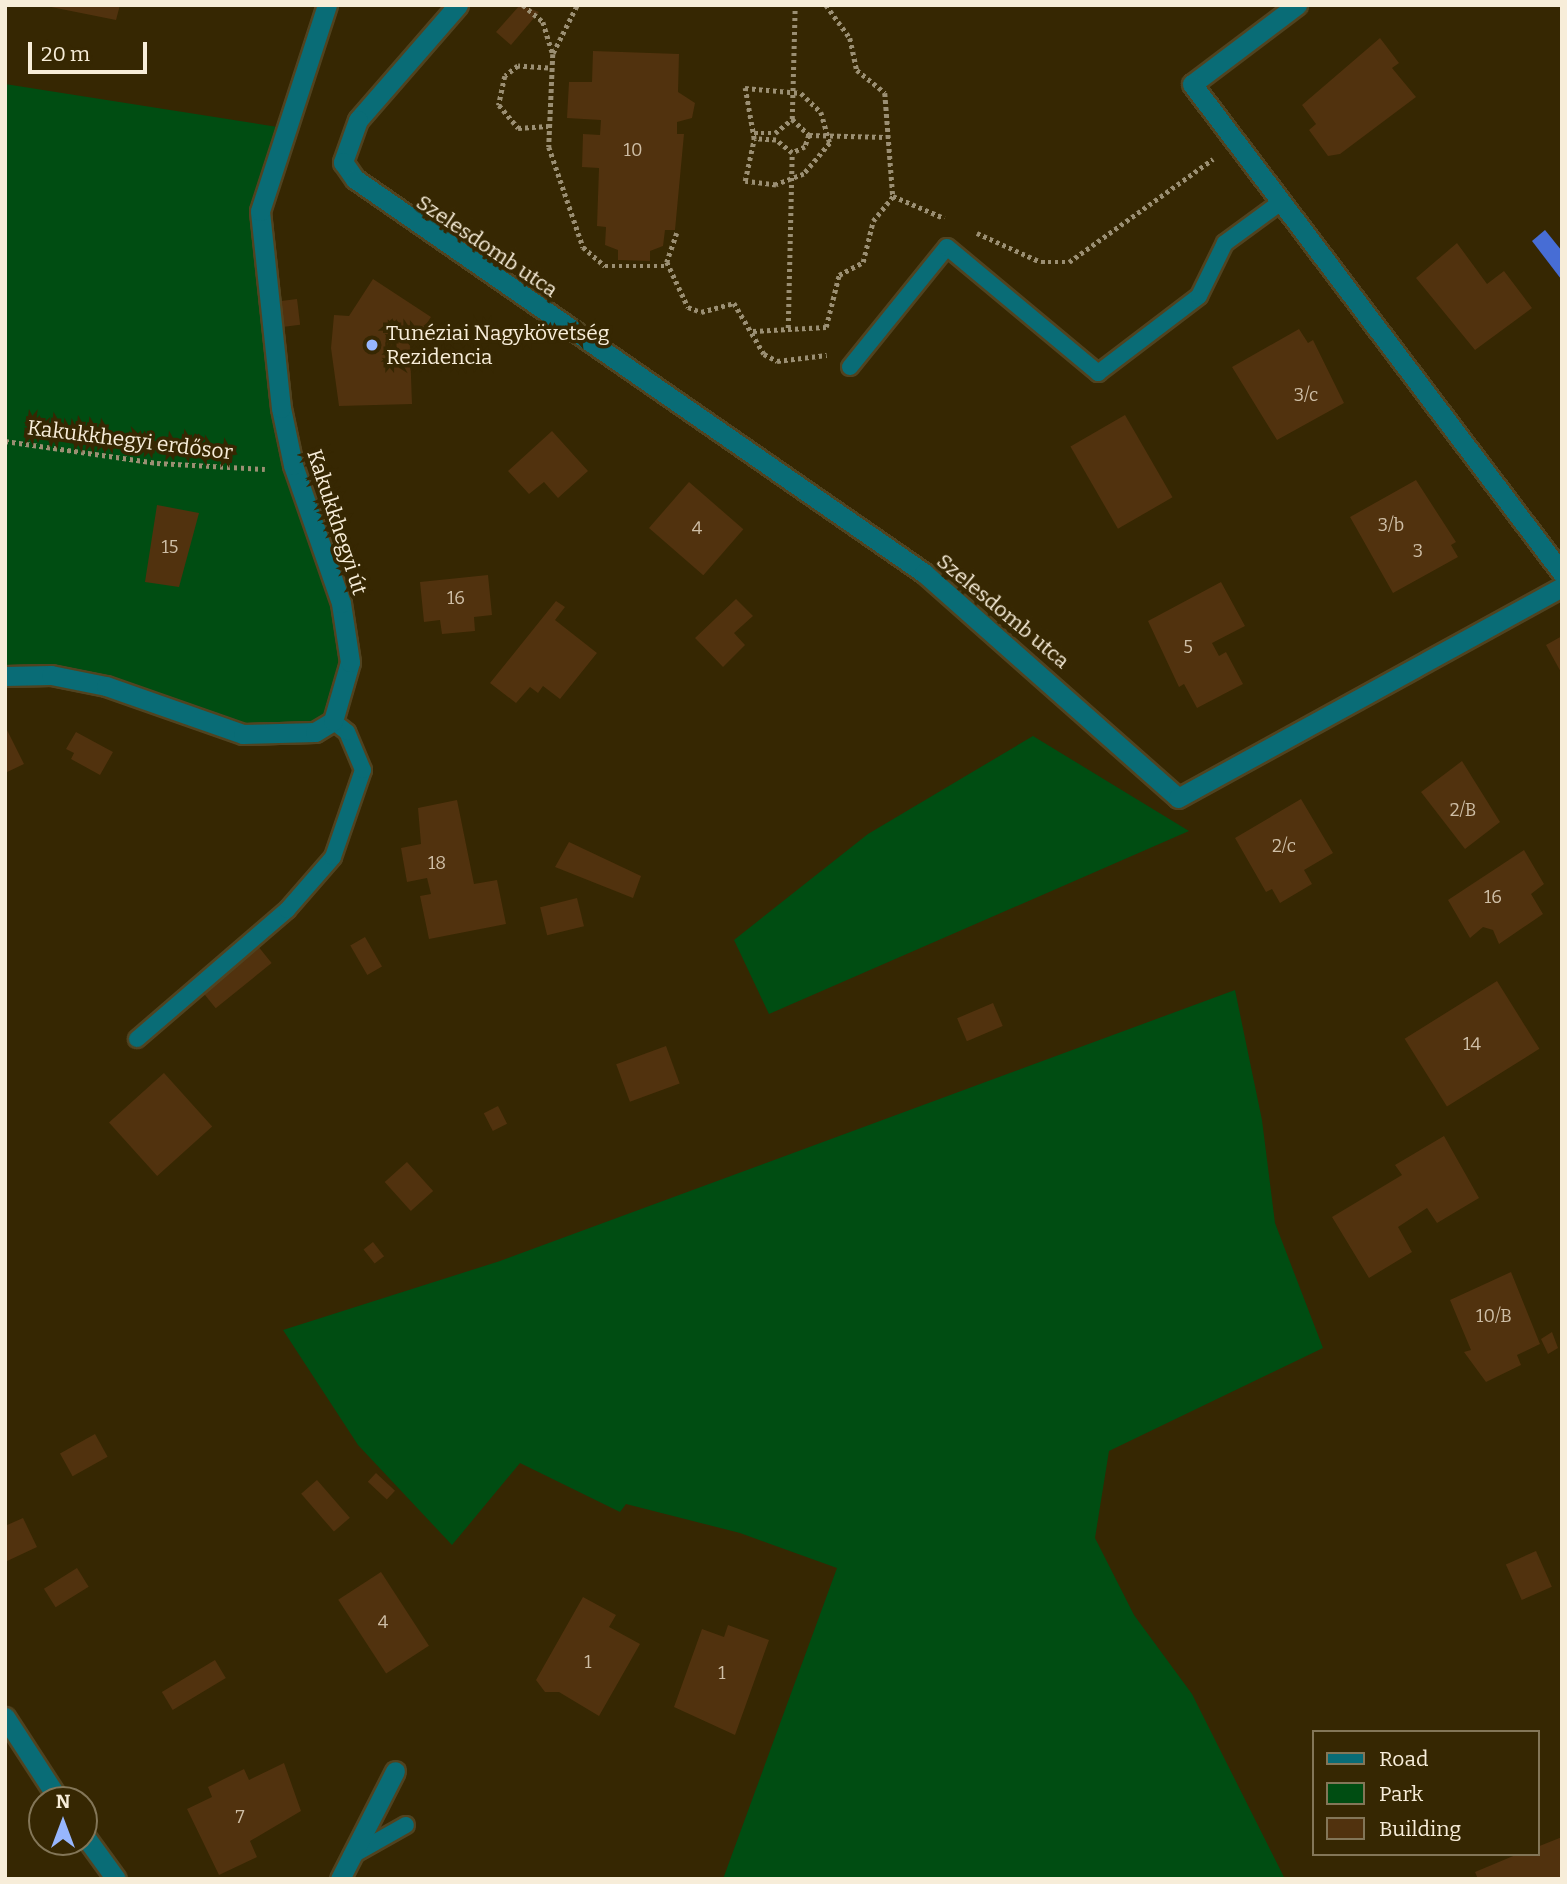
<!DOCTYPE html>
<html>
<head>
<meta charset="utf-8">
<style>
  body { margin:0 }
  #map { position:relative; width:1567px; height:1884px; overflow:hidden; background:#362702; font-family:Bitter,serif }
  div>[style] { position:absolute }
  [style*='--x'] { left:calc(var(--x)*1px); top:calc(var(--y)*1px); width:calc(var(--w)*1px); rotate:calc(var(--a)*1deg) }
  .green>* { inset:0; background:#004d12 }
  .water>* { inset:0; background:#476dd5 }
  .building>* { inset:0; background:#51320e; transform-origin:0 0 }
  .path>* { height:4.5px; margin-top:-2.25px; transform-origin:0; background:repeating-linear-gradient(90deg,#9b8f73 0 3.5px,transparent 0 7px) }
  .roads { filter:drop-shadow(2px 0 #514320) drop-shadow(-2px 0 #514320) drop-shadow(0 2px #514320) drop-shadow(0 -2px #514320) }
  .service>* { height:16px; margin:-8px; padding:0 8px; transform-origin:8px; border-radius:8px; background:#096c76 }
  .minor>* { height:19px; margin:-9.5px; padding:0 9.5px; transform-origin:9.5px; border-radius:9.5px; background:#096c76 }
  .dots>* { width:19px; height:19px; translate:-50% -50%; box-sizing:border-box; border:4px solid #362702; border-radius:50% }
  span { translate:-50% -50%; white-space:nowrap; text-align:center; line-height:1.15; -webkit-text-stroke:7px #362702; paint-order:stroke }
  .number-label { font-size:18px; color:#cebea6 }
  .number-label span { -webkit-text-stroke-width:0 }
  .street-label { font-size:21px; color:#f7edd9 }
  .poi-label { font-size:21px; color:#f7edd9 }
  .left { translate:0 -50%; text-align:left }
  .frame { position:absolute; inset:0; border:7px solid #f7edd9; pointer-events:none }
  .legend { position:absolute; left:1312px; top:1730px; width:228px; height:126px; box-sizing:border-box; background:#362702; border:2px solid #837658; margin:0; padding:9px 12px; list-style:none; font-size:21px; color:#f7edd9 }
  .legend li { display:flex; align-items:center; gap:14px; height:35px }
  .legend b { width:35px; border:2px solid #837658 }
  .north { position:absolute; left:28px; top:1786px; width:70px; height:70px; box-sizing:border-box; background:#362702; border:2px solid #837658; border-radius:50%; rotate:0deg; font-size:19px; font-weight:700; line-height:28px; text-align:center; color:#f7edd9 }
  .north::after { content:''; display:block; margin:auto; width:24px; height:32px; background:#97b6fd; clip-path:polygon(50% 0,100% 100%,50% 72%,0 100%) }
  .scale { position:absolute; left:28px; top:42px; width:119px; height:32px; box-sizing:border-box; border:4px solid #f7edd9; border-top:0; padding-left:9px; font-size:21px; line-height:24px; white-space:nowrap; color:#f7edd9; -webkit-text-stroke:5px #362702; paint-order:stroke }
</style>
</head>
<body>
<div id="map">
  <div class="green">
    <div style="clip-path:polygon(5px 84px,284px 128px,260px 211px,275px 364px,350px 662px,333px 721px,265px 736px,106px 686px,5px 676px)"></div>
    <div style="clip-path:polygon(1033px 736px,1189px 831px,769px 1014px,734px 940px,868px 834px)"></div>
    <div style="clip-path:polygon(1235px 990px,1262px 1120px,1275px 1223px,1323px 1348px,1109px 1451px,1095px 1538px,1134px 1615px,1192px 1694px,1285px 1879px,723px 1879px,837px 1568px,740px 1533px,626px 1504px,620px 1512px,520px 1463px,452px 1545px,358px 1445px,283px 1330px,500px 1261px)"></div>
  </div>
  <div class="water">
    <div style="clip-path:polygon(1545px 230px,1562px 251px,1561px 279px,1532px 241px)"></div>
  </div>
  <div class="building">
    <div style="clip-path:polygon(72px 5px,120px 5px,116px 20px,46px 6px)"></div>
    <div style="clip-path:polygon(520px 5px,539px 12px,511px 45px,496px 32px)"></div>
    <div style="clip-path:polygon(1380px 38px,1399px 63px,1392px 68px,1416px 97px,1340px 154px,1328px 156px,1309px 130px,1316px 124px,1302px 105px)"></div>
    <div style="clip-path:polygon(593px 51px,679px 54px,678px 92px,695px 103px,692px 118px,677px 122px,677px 134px,684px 134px,675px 230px,665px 230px,663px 246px,650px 251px,650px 261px,618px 260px,618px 250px,605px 245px,606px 227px,597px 226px,599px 168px,582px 167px,583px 134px,600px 135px,601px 120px,567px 118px,569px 82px,592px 82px)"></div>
    <div style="clip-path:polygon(1457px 243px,1487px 284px,1504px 271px,1532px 308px,1475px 350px,1416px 278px)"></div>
    <div style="clip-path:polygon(373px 279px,431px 317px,410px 349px,412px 404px,339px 406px,331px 348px,334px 315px,349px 316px)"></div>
    <div style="left:297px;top:299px;width:26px;height:18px;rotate:83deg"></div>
    <div style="clip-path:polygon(1299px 329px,1308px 343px,1313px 340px,1344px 403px,1277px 440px,1232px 367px)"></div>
    <div style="left:1125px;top:415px;width:95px;height:63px;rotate:60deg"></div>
    <div style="clip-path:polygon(552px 431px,588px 471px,558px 498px,544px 482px,529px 494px,508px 471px)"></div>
    <div style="clip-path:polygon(1416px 480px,1456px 542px,1451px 545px,1458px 557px,1393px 593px,1350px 517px)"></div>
    <div style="left:689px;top:482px;width:72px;height:61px;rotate:41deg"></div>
    <div style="clip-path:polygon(157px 505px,199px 513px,179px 587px,145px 582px)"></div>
    <div style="clip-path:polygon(488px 575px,492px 615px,474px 617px,475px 631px,442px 634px,440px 620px,424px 622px,420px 582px)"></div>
    <div style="clip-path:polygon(1221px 582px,1245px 626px,1212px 643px,1219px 656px,1226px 652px,1243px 684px,1197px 708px,1184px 684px,1179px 687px,1148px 621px)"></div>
    <div style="clip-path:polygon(736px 599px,753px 616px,734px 633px,745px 645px,723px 667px,695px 638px)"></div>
    <div style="clip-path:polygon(556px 601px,565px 607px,555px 620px,597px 653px,560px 699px,543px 686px,538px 693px,530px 687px,516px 703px,490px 683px)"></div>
    <div style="clip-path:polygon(1562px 636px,1562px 674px,1546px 645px)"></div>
    <div style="clip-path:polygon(5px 726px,24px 764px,5px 773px)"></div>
    <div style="clip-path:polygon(76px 732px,113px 752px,100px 775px,71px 759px,74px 753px,66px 749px)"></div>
    <div style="clip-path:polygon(1462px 761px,1500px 822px,1465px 849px,1421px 792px)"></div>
    <div style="clip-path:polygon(1301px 799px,1333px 853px,1304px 870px,1312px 884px,1280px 903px,1272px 889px,1266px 892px,1235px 838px)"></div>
    <div style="clip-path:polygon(457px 800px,474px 884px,497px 880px,506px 924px,429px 939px,420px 896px,431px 894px,427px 878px,407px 882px,401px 848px,421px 844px,418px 808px)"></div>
    <div style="clip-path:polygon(569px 842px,641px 876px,633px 898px,555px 867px)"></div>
    <div style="clip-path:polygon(1524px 850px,1544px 884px,1531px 894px,1543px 914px,1499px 944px,1493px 930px,1483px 927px,1470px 938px,1448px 900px)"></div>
    <div style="left:577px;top:898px;width:29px;height:38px;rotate:76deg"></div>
    <div style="left:249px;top:935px;width:36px;height:72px;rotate:51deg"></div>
    <div style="left:365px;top:937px;width:34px;height:17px;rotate:60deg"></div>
    <div style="left:1497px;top:981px;width:80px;height:109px;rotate:58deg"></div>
    <div style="left:993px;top:1003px;width:25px;height:39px;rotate:67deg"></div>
    <div style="left:666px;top:1046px;width:40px;height:53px;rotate:70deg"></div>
    <div style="left:164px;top:1073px;width:72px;height:74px;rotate:48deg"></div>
    <div style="left:498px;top:1106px;width:20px;height:16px;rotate:63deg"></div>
    <div style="clip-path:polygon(1444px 1136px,1479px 1198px,1437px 1223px,1427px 1208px,1398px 1227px,1412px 1252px,1369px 1278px,1332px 1217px,1402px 1175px,1395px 1165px)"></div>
    <div style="left:407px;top:1162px;width:39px;height:30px;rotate:48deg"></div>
    <div style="left:373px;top:1242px;width:18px;height:12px;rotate:52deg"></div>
    <div style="clip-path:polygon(1511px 1272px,1540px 1344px,1517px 1355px,1521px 1365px,1486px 1382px,1464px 1352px,1471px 1350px,1450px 1300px)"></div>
    <div style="clip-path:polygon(1552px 1332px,1558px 1348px,1548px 1354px,1541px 1339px)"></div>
    <div style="left:95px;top:1434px;width:26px;height:40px;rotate:61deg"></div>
    <div style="left:376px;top:1473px;width:26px;height:12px;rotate:43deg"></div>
    <div style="left:317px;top:1480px;width:50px;height:21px;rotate:49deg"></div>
    <div style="clip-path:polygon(23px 1518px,37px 1547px,5px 1562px,5px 1526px)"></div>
    <div style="left:1536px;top:1551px;width:39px;height:33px;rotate:66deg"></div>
    <div style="left:77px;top:1568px;width:22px;height:39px;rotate:58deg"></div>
    <div style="left:381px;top:1572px;width:88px;height:51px;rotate:57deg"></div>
    <div style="clip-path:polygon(583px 1597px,616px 1615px,609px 1627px,640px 1644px,599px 1716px,559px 1692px,545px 1692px,536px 1680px)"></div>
    <div style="clip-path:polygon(728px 1625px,769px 1640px,735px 1735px,674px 1707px,702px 1629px,724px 1637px)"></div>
    <div style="left:215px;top:1660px;width:21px;height:62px;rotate:59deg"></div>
    <div style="clip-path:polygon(284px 1763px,301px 1811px,250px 1841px,257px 1857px,219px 1875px,187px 1809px,212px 1797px,208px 1787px,244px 1769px,249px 1780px)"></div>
    <div style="clip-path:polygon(1562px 1837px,1562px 1879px,1478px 1879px,1475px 1872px,1518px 1854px,1537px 1854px,1537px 1847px)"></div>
  </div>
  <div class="path">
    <div style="--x:523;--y:5;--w:26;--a:40"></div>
    <div style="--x:543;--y:22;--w:34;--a:73"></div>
    <div style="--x:553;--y:54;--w:93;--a:92.5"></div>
    <div style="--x:549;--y:147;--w:106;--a:71.2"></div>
    <div style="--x:583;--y:247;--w:29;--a:41"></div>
    <div style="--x:605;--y:266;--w:63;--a:0"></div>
    <div style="--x:826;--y:5;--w:41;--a:54"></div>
    <div style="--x:850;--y:38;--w:33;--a:78"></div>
    <div style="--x:857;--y:70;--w:36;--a:39"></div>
    <div style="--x:885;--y:93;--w:103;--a:85.6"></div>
    <div style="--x:553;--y:53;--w:54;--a:-63.4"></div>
    <div style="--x:548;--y:68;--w:30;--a:-176"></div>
    <div style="--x:518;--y:66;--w:16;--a:142"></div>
    <div style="--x:505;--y:76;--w:30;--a:102"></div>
    <div style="--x:499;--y:105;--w:30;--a:50"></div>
    <div style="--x:518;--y:128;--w:30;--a:-4"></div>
    <div style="--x:745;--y:88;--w:56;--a:5.1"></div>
    <div style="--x:801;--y:93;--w:28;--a:44"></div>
    <div style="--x:821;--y:112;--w:32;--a:74"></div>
    <div style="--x:830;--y:143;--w:40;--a:130"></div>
    <div style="--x:804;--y:174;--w:30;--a:159"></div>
    <div style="--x:776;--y:185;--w:31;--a:-173"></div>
    <div style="--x:745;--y:181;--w:43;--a:-77.9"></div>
    <div style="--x:754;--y:139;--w:52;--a:-100"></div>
    <div style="--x:792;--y:119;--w:114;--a:-88.5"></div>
    <div style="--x:754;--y:133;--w:21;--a:0"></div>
    <div style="--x:775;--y:133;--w:22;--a:-39"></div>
    <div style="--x:792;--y:119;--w:23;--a:43"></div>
    <div style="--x:809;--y:135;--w:13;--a:108"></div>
    <div style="--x:805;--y:147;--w:14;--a:155"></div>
    <div style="--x:792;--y:153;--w:21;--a:-141"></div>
    <div style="--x:776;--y:140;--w:22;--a:-177"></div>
    <div style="--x:809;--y:135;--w:77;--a:1.5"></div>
    <div style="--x:677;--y:233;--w:31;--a:109"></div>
    <div style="--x:667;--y:262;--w:50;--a:65"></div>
    <div style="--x:688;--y:307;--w:14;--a:21"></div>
    <div style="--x:701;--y:312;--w:34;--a:-15"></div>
    <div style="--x:734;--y:303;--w:59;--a:59.5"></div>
    <div style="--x:764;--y:354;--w:15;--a:28"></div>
    <div style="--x:777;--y:361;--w:50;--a:-6.8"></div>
    <div style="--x:977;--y:233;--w:70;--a:24.4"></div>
    <div style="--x:1041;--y:262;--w:28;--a:0"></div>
    <div style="--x:1069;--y:262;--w:177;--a:-35.6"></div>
    <div style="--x:788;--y:328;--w:175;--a:-88.7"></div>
    <div style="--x:753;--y:331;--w:73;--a:-3.1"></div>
    <div style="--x:826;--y:327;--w:54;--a:-76"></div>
    <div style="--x:839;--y:275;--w:27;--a:-28"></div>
    <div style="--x:863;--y:262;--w:42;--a:-76.3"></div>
    <div style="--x:873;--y:221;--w:32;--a:-51"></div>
    <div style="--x:893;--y:196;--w:56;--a:23.3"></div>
    <div style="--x:5;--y:441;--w:154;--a:8.2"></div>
    <div style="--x:157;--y:463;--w:108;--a:3.2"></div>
  </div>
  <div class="roads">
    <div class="service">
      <div style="--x:850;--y:367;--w:154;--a:-51.1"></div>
      <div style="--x:947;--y:247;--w:197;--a:39.8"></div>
      <div style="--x:1098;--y:373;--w:127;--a:-37.3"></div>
      <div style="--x:1199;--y:296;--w:59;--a:-63.9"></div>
      <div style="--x:1225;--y:243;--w:69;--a:-36.2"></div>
      <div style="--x:137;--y:1039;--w:198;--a:-40.7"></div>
      <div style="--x:287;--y:910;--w:70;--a:-49"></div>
      <div style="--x:333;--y:857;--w:92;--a:-71"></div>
      <div style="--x:363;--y:770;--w:41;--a:-112.8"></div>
      <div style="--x:347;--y:732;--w:18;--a:-142"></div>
      <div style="--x:351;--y:1856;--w:63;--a:-29.4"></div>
    </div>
    <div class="minor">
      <div style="--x:458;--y:5;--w:152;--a:131"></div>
      <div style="--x:358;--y:120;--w:45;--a:109.7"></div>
      <div style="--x:343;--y:162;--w:21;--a:55"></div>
      <div style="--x:355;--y:179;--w:692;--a:34.7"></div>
      <div style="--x:924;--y:573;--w:339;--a:41.5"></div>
      <div style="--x:1178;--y:798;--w:438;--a:-28.8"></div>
      <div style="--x:1297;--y:5;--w:131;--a:143"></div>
      <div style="--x:1192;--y:84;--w:613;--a:52.89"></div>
      <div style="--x:5;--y:676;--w:46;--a:-1.2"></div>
      <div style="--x:51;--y:675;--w:56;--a:11.3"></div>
      <div style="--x:106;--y:686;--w:145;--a:19.3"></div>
      <div style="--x:243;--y:734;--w:72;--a:-1.6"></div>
      <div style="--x:315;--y:732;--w:21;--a:-31"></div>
      <div style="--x:333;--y:721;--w:61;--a:-73.9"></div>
      <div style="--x:350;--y:662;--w:60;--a:-98.7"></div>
      <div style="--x:341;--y:603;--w:146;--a:-109.2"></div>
      <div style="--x:293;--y:465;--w:58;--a:-101.9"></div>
      <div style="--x:281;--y:408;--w:198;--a:-96.1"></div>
      <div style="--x:260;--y:211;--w:217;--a:-72"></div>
      <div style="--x:5;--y:1717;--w:99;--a:57"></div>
      <div style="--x:84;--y:1835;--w:54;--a:54"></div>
      <div style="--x:340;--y:1879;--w:121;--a:-63"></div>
    </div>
  </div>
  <div class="dots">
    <div style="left:372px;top:345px;background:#97b6fd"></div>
  </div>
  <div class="number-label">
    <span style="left:633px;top:150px">10</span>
    <span style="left:1306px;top:395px">3/c</span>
    <span style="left:1391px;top:525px">3/b</span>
    <span style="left:697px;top:528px">4</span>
    <span style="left:170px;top:547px">15</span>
    <span style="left:1418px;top:551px">3</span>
    <span style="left:456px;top:598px">16</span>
    <span style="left:1188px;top:647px">5</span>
    <span style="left:1463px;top:810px">2/B</span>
    <span style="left:1284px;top:846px">2/c</span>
    <span style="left:437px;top:863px">18</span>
    <span style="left:1493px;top:897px">16</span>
    <span style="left:1472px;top:1044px">14</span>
    <span style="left:1494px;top:1316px">10/B</span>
    <span style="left:383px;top:1622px">4</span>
    <span style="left:588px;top:1662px">1</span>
    <span style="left:722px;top:1673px">1</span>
    <span style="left:240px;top:1817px">7</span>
  </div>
  <div class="street-label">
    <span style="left:487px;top:246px;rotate:34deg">Szelesdomb utca</span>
    <span style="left:130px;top:440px;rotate:7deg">Kakukkhegyi erdősor</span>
    <span style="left:337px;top:522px;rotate:72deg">Kakukkhegyi út</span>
    <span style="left:1003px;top:611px;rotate:40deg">Szelesdomb utca</span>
  </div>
  <div class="poi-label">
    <span class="left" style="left:386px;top:345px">Tunéziai Nagykövetség<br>Rezidencia</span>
  </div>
  <div class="frame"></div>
  <ul class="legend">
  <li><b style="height:9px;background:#096c76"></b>Road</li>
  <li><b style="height:19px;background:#004d12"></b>Park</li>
  <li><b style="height:19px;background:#51320e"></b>Building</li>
  </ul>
  <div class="north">N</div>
  <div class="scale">20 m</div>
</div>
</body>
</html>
